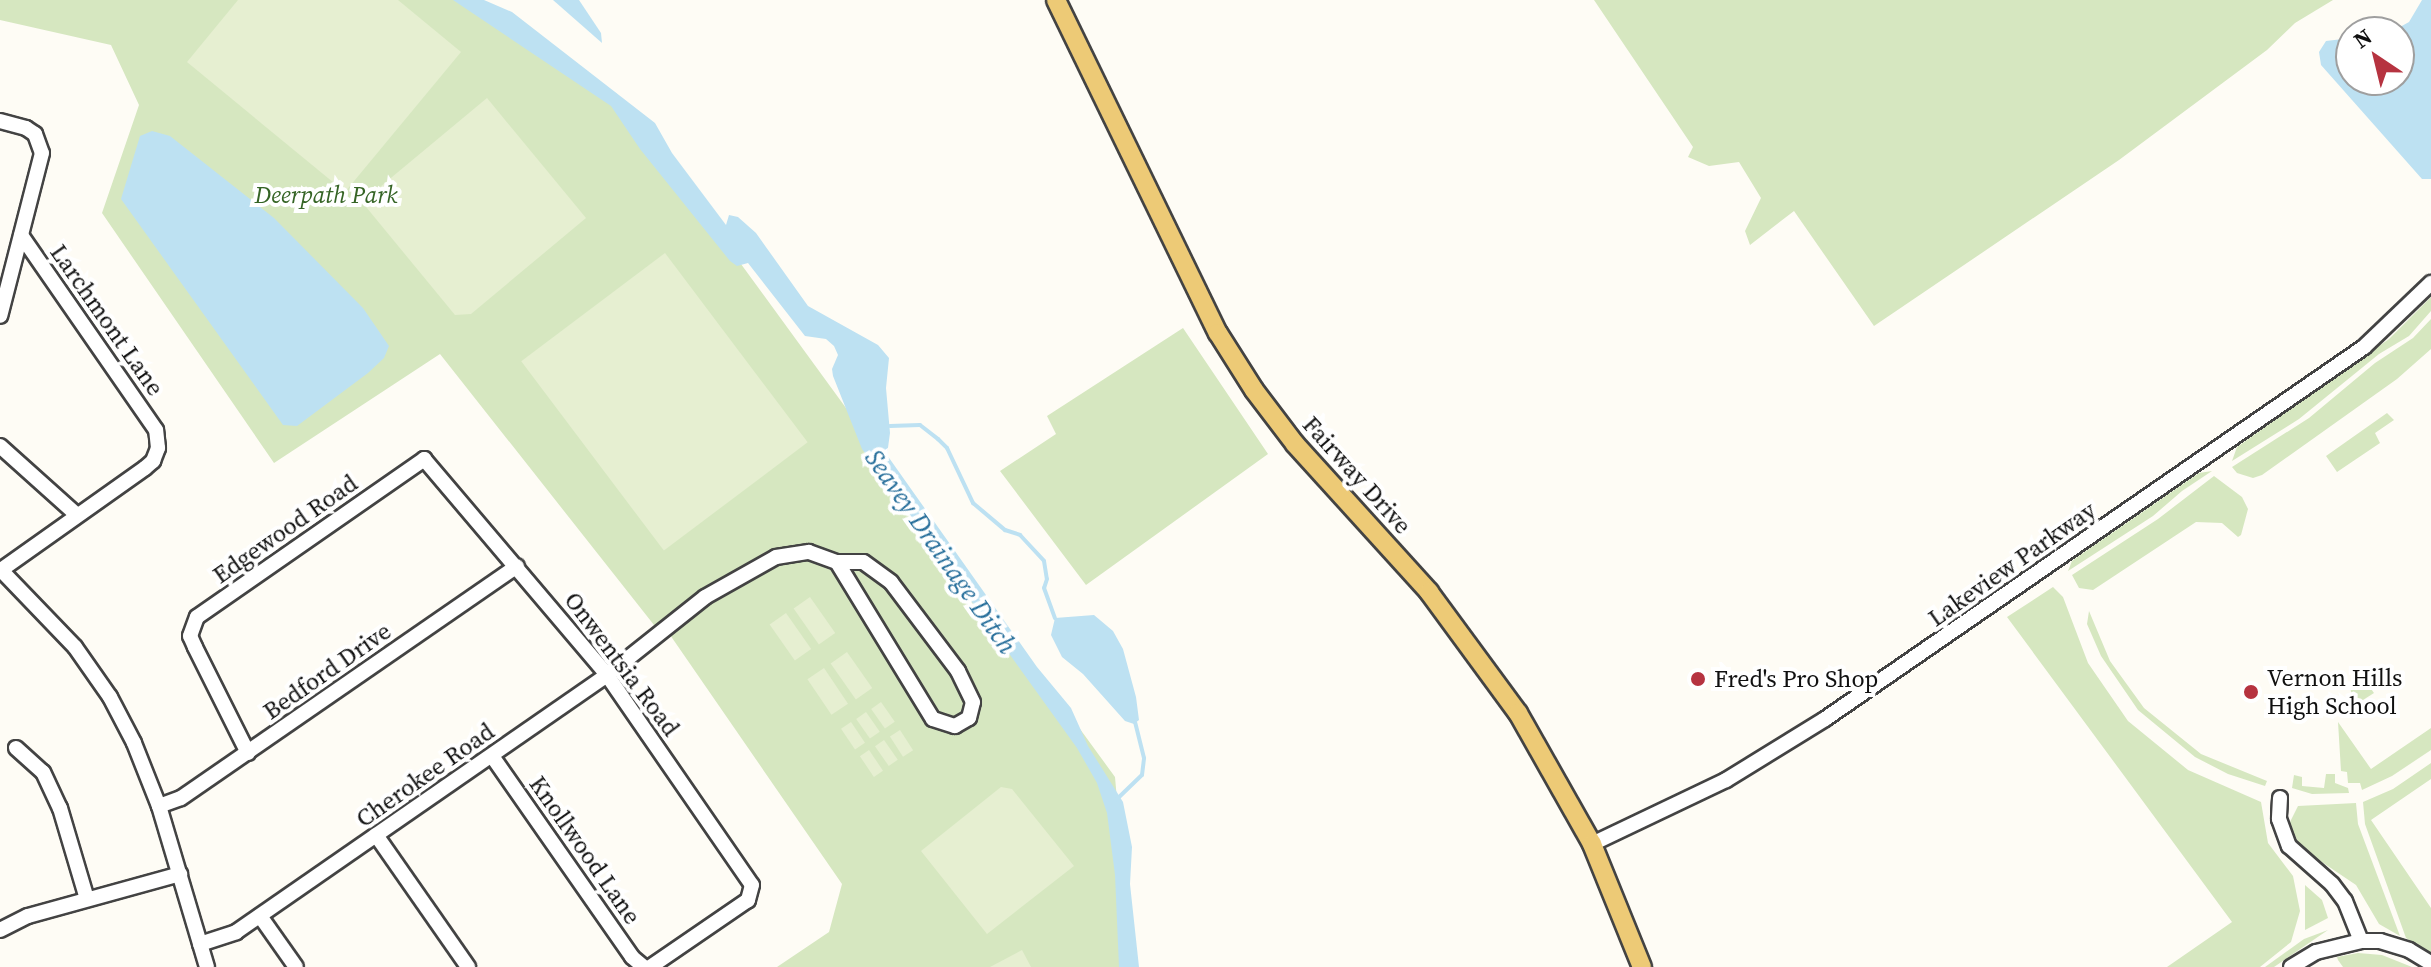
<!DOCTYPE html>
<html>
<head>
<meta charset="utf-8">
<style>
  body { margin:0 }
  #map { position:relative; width:2431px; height:967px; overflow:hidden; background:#fefcf5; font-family:"Source Serif 4",serif }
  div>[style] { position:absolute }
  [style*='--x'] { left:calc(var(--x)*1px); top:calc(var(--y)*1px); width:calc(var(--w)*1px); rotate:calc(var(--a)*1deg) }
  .green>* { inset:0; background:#d6e7c0 }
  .pitch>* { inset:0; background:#e6efd1; transform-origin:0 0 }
  .water>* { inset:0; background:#bde1f2 }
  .stream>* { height:4px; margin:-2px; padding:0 2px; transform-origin:2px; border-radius:2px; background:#bde1f2 }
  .roads { filter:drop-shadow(2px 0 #434343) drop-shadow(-2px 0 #434343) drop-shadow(0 2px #434343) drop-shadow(0 -2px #434343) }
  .minor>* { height:14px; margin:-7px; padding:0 7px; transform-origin:7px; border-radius:7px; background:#fff }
  .major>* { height:18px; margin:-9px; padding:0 9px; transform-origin:9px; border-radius:9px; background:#edca76 }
  .dots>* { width:22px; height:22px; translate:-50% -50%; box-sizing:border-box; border:4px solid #fff; border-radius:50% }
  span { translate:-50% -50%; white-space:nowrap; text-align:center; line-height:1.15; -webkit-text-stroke:8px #fff; paint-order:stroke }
  .park-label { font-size:24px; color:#356425; font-style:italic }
  .street-label { font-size:24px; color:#101010 }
  .poi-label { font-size:24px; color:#101010 }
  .left { translate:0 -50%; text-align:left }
  .water-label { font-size:26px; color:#236c99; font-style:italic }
  .north { position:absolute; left:2335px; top:16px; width:80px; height:80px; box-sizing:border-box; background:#fff; border:2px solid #9f9f9f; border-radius:50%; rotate:325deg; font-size:22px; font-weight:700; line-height:32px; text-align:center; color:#101010 }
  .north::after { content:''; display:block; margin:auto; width:28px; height:36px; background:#b63340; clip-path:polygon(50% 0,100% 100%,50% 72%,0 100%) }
</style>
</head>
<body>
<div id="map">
  <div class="green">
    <div style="clip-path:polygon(0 0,477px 0,617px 94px,1115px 777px,1132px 967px,777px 967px,829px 932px,842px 884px,668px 632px,654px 625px,440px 354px,274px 463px,102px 213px,139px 105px,111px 45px,0 20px)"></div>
    <div style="clip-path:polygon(1594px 0,2333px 0,2295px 23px,2267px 50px,2119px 160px,1874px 326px,1794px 211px,1750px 245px,1745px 231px,1761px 198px,1739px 162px,1709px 166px,1688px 157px,1693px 147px)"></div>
    <div style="clip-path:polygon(2431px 297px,2431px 311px,2409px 336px,2379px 354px,2299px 419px,2232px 461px,2237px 447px,2389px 339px)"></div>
    <div style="clip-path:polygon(2431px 319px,2431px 349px,2397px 379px,2262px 475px,2253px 478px,2237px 473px,2232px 467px,2309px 418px,2375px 363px,2413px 338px)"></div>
    <div style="clip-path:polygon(1183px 328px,1268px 454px,1086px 585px,1000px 471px,1056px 434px,1047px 416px)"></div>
    <div style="clip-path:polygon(2387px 413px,2394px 420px,2375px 433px,2380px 443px,2337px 472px,2326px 456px)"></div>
    <div style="clip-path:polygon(2212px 471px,2182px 491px,2153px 516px,2068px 571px,2072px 561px,2083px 553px,2199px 473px)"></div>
    <div style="clip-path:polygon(2214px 476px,2242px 497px,2248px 509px,2241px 535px,2238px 537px,2222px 523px,2196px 522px,2093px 590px,2079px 588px,2072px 575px,2158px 519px)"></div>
    <div style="clip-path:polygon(2053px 587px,2063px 597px,2088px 663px,2128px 721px,2188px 770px,2261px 802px,2268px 843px,2293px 876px,2300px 911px,2291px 942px,2260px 967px,2167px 967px,2232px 922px,2007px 617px)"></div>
    <div style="clip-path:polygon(2089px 611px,2110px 661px,2144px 708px,2201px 754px,2267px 781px,2265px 786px,2228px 774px,2195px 757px,2138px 710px,2101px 656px,2087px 624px)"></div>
    <div style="clip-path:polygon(2366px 682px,2374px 693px,2363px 700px,2352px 700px,2350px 684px)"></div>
    <div style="clip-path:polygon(2338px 722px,2371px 769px,2431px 728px,2431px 750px,2392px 776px,2362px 790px,2360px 783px,2348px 783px,2347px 772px,2341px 771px)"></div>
    <div style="clip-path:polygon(2431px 763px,2431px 779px,2371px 820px,2431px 908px,2431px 953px,2406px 938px,2365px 824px,2363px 802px,2393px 789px)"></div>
    <div style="clip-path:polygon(2326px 774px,2335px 774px,2335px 783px,2348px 788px,2349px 793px,2312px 794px,2292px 788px,2294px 775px,2302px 777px,2302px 786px,2324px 788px)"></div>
    <div style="clip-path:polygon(2356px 803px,2358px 824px,2400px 936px,2379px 924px,2356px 885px,2301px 848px,2289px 824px,2298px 806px)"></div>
    <div style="clip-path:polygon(2305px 885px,2322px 900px,2328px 918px,2305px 930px)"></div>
    <div style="clip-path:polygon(2328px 930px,2274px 967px,2265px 967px,2304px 939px)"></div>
    <div style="clip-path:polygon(2358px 953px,2382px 955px,2412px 967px,2343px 967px,2338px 960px,2337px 957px)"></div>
  </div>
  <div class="pitch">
    <div style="clip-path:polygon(238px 0,398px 0,461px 52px,345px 192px,187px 62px)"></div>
    <div style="clip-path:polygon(487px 98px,586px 218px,471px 314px,455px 315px,362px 202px)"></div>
    <div style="left:665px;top:253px;width:237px;height:180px;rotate:53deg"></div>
    <div style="left:810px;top:597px;width:44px;height:20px;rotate:55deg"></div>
    <div style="left:786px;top:613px;width:44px;height:20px;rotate:55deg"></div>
    <div style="left:847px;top:652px;width:44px;height:20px;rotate:55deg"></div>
    <div style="left:824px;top:668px;width:43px;height:20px;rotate:56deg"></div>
    <div style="left:881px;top:702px;width:24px;height:12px;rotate:55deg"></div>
    <div style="left:866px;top:712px;width:24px;height:12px;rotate:55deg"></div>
    <div style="left:851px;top:722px;width:25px;height:12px;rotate:56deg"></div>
    <div style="left:900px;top:730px;width:24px;height:12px;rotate:57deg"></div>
    <div style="left:884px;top:740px;width:24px;height:11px;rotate:55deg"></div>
    <div style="left:869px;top:750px;width:25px;height:11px;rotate:56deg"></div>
    <div style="clip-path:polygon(1001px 787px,1012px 789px,1074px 866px,987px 934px,921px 851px)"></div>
    <div style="clip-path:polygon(1022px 950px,1031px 967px,990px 967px)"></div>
  </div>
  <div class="water">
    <div style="clip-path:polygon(453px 0,484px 0,512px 12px,655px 123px,672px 153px,726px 225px,729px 215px,738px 217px,756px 233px,808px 306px,878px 345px,889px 358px,886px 388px,890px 433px,887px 455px,1037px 667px,1071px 708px,1088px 746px,1123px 802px,1132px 847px,1130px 884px,1139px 967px,1119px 967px,1115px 875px,1107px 813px,1097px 783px,1077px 748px,862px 449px,833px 376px,832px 369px,838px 355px,834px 346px,826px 339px,805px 336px,748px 263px,737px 266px,730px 261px,640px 149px,611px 106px)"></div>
    <div style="clip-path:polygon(553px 0,579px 0,601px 33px,602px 43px)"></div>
    <div style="clip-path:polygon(2422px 0,2431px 0,2431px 179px,2422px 179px,2321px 65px,2319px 52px,2326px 41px,2351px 38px,2351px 80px,2399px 80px,2399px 32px,2391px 32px,2409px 22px)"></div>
    <div style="clip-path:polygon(152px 131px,170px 136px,274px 218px,363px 308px,389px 346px,384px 358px,368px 373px,297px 426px,283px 425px,121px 199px,140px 136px)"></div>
    <div style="clip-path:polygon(1094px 615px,1113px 631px,1123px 649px,1136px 697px,1139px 720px,1134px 724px,1125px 721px,1083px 674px,1062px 657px,1051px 635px,1055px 618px)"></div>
  </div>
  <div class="stream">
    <div style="--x:890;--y:426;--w:30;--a:-2"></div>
    <div style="--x:920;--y:425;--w:23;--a:38"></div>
    <div style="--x:938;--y:439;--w:13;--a:45"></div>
    <div style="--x:947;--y:448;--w:61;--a:64.7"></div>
    <div style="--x:973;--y:503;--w:42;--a:40.2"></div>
    <div style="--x:1005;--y:530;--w:16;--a:18"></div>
    <div style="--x:1020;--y:535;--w:35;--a:47"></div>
    <div style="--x:1044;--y:561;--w:18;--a:81"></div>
    <div style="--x:1047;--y:579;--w:9;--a:108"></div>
    <div style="--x:1044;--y:588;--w:32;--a:70"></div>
    <div style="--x:1116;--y:800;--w:36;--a:-44"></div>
    <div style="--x:1142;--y:775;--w:17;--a:-83"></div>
    <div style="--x:1144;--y:758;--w:36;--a:-104"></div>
  </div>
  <div class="roads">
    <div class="minor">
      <div style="--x:0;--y:121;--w:27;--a:15"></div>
      <div style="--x:26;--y:128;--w:11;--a:34"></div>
      <div style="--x:35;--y:134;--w:20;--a:70"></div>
      <div style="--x:42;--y:153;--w:168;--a:104.4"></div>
      <div style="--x:0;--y:446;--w:103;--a:41.9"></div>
      <div style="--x:0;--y:569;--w:108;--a:46.1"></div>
      <div style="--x:75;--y:647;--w:61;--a:55"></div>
      <div style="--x:110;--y:697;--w:52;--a:62.4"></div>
      <div style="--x:134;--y:743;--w:68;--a:68.4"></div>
      <div style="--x:159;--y:806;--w:168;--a:73.4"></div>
      <div style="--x:1;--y:570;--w:176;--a:-35.3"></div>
      <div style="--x:145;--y:468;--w:11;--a:-41"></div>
      <div style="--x:153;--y:461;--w:14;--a:-69"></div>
      <div style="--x:158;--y:448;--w:18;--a:-96"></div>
      <div style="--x:156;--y:430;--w:237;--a:-124.7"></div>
      <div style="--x:16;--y:748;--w:36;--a:42"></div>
      <div style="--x:43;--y:772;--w:40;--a:65"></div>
      <div style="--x:60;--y:808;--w:95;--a:73.5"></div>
      <div style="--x:248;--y:753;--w:119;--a:-116.6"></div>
      <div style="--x:195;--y:647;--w:12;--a:-114"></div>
      <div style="--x:190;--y:636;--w:20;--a:-70"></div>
      <div style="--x:197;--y:617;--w:277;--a:-34.8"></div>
      <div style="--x:424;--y:459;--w:283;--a:49.7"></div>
      <div style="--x:607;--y:675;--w:255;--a:55.4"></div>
      <div style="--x:752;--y:885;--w:16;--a:105"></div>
      <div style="--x:748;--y:900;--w:119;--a:145.6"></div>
      <div style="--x:492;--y:756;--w:245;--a:55.1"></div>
      <div style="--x:632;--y:957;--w:16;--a:40"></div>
      <div style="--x:2280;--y:798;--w:21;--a:93"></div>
      <div style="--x:2279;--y:819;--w:29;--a:70"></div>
      <div style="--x:2289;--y:846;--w:57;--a:41.5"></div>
      <div style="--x:2332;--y:884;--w:21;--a:53"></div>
      <div style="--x:2345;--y:901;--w:43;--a:68.2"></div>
      <div style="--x:159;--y:806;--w:23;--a:-20"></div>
      <div style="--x:181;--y:798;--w:408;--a:-34.6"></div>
      <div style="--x:376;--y:835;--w:161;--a:55.1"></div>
      <div style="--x:1592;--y:844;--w:148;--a:-25.5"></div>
      <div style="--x:1726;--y:780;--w:116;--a:-31.6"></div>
      <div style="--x:1825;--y:719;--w:655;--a:-34.61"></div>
      <div style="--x:2364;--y:347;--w:93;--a:-43.7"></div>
      <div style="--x:260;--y:916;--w:62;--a:54.8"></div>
      <div style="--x:0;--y:930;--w:31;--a:-27"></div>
      <div style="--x:28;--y:916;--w:158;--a:-15.4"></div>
      <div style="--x:200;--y:944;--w:38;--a:-18"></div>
      <div style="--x:236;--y:932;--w:451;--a:-34.7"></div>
      <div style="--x:607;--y:675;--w:125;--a:-38.5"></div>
      <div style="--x:705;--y:597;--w:81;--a:-29.4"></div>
      <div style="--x:776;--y:557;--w:33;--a:-9"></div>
      <div style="--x:809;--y:552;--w:30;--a:20"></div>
      <div style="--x:837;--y:562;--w:184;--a:58.6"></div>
      <div style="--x:933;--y:719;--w:23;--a:18"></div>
      <div style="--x:955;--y:726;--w:16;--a:-30"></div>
      <div style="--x:969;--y:718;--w:16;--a:-76"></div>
      <div style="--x:973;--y:702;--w:34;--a:-116"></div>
      <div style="--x:958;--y:671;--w:111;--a:-127"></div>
      <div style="--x:891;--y:582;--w:34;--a:-144"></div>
      <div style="--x:863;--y:562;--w:26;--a:180"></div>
      <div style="--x:2291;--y:967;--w:29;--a:-31"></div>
      <div style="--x:2316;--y:952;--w:46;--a:-13.7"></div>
      <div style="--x:2361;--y:941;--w:19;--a:0"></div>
      <div style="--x:2380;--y:941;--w:30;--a:17"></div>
      <div style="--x:2409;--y:950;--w:26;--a:31"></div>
    </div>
    <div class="major">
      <div style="--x:1056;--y:0;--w:370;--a:64.1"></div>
      <div style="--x:1218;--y:333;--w:67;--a:57.7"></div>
      <div style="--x:1254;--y:390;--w:68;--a:52.8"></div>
      <div style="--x:1295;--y:444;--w:200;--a:47.8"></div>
      <div style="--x:1429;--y:592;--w:150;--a:53.7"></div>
      <div style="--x:1518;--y:713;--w:150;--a:60.5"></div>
      <div style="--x:1592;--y:844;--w:133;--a:67.9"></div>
    </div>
  </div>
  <div class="dots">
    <div style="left:1698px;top:679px;background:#b63340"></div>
    <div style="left:2251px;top:692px;background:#b63340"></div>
  </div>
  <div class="park-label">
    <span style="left:326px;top:195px">Deerpath Park</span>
  </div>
  <div class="street-label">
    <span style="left:107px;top:320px;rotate:55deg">Larchmont Lane</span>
    <span style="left:1357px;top:475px;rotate:48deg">Fairway Drive</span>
    <span style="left:285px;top:529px;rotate:-35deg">Edgewood Road</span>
    <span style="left:2012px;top:564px;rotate:-35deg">Lakeview Parkway</span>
    <span style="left:622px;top:664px;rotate:53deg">Onwentsia Road</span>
    <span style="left:327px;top:671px;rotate:-35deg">Bedford Drive</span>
    <span style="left:425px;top:775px;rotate:-35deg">Cherokee Road</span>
    <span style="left:585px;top:850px;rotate:55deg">Knollwood Lane</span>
  </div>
  <div class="poi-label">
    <span class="left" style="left:2267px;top:692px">Vernon Hills<br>High School</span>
    <span class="left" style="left:1714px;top:679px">Fred's Pro Shop</span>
  </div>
  <div class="water-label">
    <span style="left:940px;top:552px;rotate:55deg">Seavey Drainage Ditch</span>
  </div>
  <div class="north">N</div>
</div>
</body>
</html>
